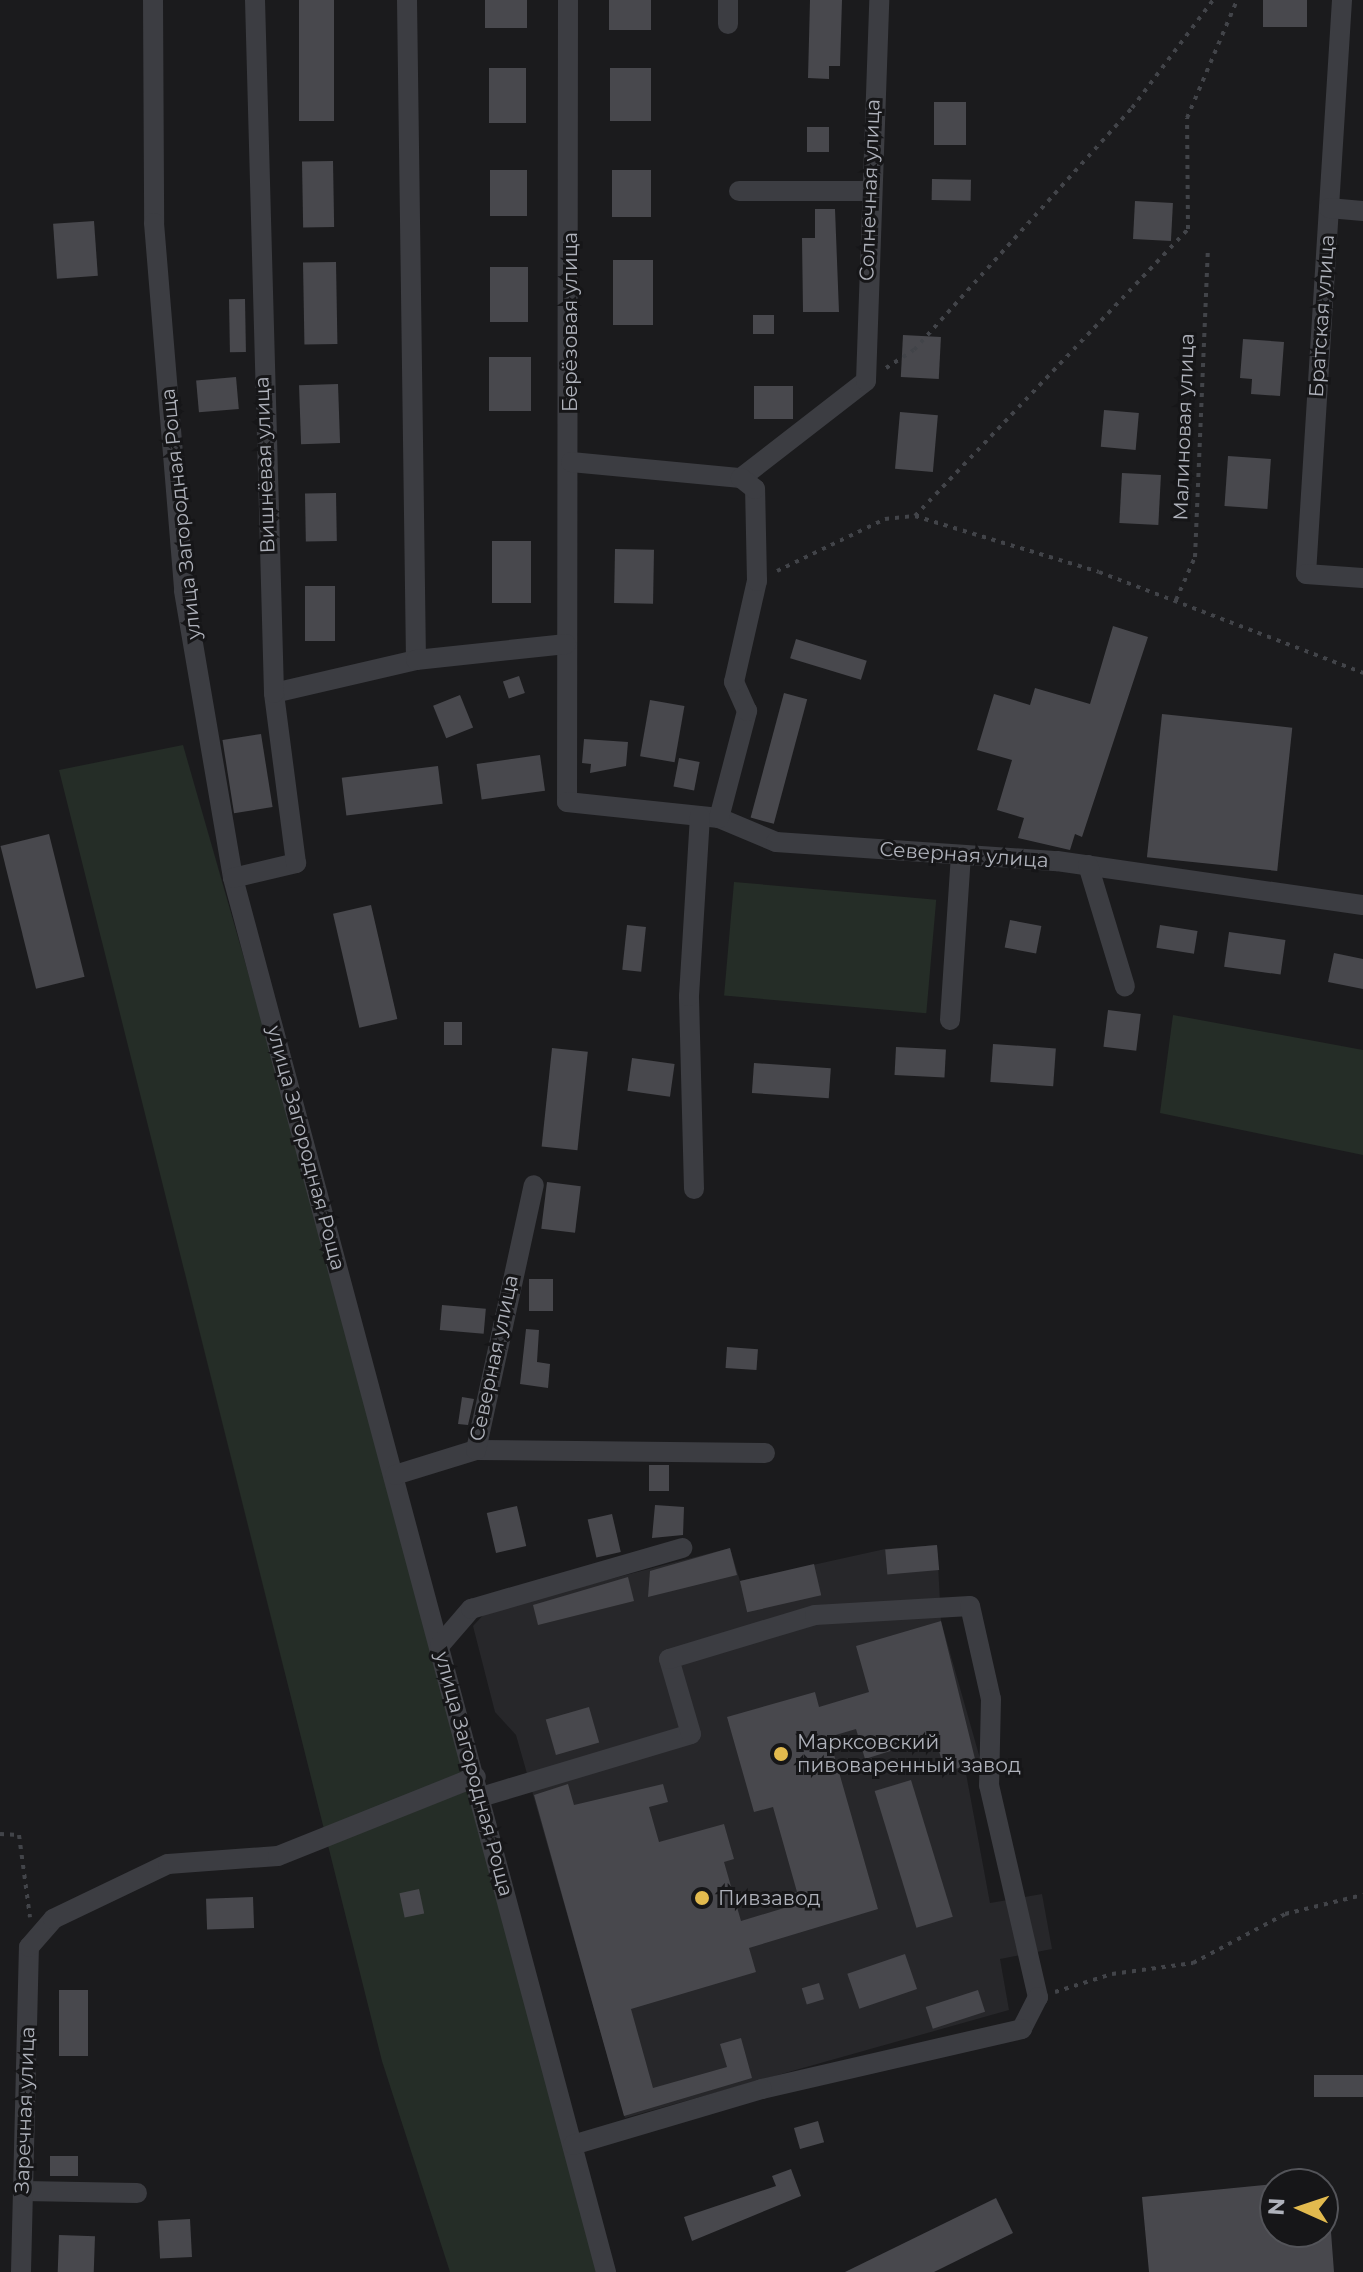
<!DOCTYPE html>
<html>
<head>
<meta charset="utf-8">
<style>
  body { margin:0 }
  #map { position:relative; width:1363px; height:2272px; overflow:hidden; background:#1b1b1d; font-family:Montserrat,sans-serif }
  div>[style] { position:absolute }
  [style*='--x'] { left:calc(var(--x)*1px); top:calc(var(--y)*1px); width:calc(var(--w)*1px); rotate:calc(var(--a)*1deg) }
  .built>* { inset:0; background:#27272a }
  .green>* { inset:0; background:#252d27; transform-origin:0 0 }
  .building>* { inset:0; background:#48484d; transform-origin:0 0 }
  .path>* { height:4px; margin-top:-2px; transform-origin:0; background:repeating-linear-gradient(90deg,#424449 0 4px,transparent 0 10px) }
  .minor>* { height:20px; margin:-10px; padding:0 10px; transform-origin:10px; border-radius:10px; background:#3c3d42 }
  .dots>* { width:22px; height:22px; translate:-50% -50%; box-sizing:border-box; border:4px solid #161618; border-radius:50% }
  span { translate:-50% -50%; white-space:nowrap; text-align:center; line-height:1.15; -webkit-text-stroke:6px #161618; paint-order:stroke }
  .street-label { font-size:20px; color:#afb2bb }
  .poi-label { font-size:20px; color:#afb2bb }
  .left { translate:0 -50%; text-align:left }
  .north { position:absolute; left:1259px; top:2168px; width:80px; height:80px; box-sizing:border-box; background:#161618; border:2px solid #535459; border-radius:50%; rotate:273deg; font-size:22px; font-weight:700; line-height:32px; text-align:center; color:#afb2bb }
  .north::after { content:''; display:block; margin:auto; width:28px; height:36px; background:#e2ba4e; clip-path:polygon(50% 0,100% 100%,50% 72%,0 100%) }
</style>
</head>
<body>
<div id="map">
  <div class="built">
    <div style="clip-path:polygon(937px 1545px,941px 1621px,981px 1762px,965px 1768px,990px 1903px,1042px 1894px,1052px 1949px,1000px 1959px,1009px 2010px,625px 2118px,516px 1735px,495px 1712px,473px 1626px,487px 1611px,730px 1548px,740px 1581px,885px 1549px)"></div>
  </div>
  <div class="green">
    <div style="clip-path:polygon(183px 745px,433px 1619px,606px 2272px,450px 2272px,382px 2061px,59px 770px)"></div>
    <div style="left:734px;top:882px;width:203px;height:114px;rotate:5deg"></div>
    <div style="clip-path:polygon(1173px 1015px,1363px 1050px,1363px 1155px,1160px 1113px)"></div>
  </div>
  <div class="building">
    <div style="left:299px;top:0;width:35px;height:121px"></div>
    <div style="left:485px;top:0;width:42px;height:28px"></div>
    <div style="left:609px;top:0;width:42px;height:30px"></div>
    <div style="clip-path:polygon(810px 0,842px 0,840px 66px,829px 66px,829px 79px,808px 78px)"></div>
    <div style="left:1263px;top:0;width:44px;height:27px"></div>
    <div style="left:489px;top:68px;width:37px;height:55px"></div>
    <div style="left:610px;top:68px;width:41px;height:53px"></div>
    <div style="left:934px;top:102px;width:32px;height:43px"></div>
    <div style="left:807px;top:127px;width:22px;height:25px"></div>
    <div style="left:333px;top:161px;width:66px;height:31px;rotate:89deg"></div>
    <div style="left:490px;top:170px;width:37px;height:46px"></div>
    <div style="left:612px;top:170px;width:39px;height:47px"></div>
    <div style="left:932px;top:179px;width:39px;height:21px;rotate:1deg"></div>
    <div style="left:1135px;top:201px;width:38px;height:38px;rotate:3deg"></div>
    <div style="clip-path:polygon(815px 209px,835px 209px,839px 312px,803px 312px,802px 238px,815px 238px)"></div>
    <div style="left:94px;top:221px;width:55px;height:41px;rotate:86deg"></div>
    <div style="left:613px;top:260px;width:40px;height:65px"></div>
    <div style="left:336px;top:262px;width:82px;height:33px;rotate:89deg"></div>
    <div style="left:528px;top:267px;width:55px;height:38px;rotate:90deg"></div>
    <div style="left:245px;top:299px;width:53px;height:16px;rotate:89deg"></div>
    <div style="left:753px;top:315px;width:21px;height:19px"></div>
    <div style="left:903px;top:335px;width:38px;height:42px;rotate:3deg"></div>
    <div style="clip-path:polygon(1243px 339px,1284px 342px,1280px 396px,1251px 394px,1252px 379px,1240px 378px)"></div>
    <div style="left:489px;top:357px;width:42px;height:54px"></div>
    <div style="left:236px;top:377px;width:32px;height:40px;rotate:85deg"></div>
    <div style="left:338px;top:384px;width:59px;height:39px;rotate:88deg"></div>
    <div style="left:754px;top:386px;width:39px;height:33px"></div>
    <div style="left:1104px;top:410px;width:35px;height:37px;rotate:5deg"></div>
    <div style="left:900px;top:412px;width:38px;height:57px;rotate:5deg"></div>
    <div style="left:1228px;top:456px;width:43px;height:50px;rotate:4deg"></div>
    <div style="left:1122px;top:473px;width:39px;height:50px;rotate:3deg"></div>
    <div style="left:336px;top:493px;width:48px;height:31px;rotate:89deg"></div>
    <div style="left:492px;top:541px;width:39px;height:62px"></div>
    <div style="left:615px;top:549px;width:39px;height:54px;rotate:1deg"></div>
    <div style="left:305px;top:586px;width:30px;height:55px"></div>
    <div style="clip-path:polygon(1113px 626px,1148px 637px,1082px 837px,1075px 834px,1070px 850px,1018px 838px,1024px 818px,997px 810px,1012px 760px,977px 750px,994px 694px,1030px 705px,1035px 688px,1090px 704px)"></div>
    <div style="left:796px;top:639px;width:74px;height:20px;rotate:17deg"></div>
    <div style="left:519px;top:676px;width:18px;height:17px;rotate:71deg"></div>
    <div style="left:784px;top:693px;width:24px;height:129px;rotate:15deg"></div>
    <div style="left:460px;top:695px;width:35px;height:29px;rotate:68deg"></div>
    <div style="left:650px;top:700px;width:35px;height:57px;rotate:10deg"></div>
    <div style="left:1162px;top:714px;width:131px;height:144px;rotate:6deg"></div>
    <div style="left:261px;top:734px;width:74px;height:39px;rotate:81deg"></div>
    <div style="clip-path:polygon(584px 739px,628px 742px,626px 766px,590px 773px,591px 764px,582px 763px)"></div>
    <div style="left:540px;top:755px;width:36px;height:64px;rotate:82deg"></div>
    <div style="left:679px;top:758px;width:21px;height:29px;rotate:11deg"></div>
    <div style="left:438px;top:766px;width:38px;height:97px;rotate:83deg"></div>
    <div style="left:49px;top:834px;width:147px;height:50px;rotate:76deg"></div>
    <div style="left:371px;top:905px;width:117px;height:39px;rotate:77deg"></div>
    <div style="left:1010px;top:920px;width:32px;height:28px;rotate:11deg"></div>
    <div style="left:627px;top:925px;width:19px;height:45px;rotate:6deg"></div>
    <div style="left:1160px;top:925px;width:38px;height:23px;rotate:9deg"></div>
    <div style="left:1229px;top:932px;width:57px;height:35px;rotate:8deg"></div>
    <div style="clip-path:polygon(1334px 953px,1363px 959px,1363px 989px,1328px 982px)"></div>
    <div style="left:1108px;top:1010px;width:33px;height:37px;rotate:7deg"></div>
    <div style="left:444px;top:1022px;width:18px;height:23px"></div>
    <div style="left:993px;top:1044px;width:63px;height:38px;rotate:4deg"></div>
    <div style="left:896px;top:1047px;width:50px;height:28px;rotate:3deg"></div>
    <div style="left:552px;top:1048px;width:36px;height:99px;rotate:6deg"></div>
    <div style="left:632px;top:1058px;width:43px;height:33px;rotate:8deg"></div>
    <div style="left:754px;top:1063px;width:77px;height:30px;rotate:4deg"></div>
    <div style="left:547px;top:1182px;width:34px;height:47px;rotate:7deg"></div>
    <div style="left:529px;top:1279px;width:24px;height:32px"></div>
    <div style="left:442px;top:1305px;width:44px;height:25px;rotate:5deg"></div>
    <div style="clip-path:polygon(526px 1329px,539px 1330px,537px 1362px,550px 1364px,548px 1388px,520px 1384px)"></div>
    <div style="left:727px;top:1347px;width:31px;height:21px;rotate:4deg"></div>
    <div style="clip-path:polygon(462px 1397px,474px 1399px,468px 1425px,458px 1424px)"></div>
    <div style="left:649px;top:1465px;width:20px;height:26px"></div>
    <div style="clip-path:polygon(655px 1505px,684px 1507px,683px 1535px,652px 1538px)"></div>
    <div style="left:517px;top:1506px;width:41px;height:31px;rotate:77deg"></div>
    <div style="left:612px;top:1514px;width:39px;height:25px;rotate:77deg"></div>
    <div style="left:937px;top:1545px;width:25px;height:52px;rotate:85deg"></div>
    <div style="clip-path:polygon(730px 1548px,737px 1575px,648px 1597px,650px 1571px)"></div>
    <div style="left:814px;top:1564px;width:32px;height:76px;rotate:77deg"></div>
    <div style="clip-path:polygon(628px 1577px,634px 1601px,538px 1625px,533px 1605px)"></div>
    <div style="clip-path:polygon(941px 1621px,976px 1763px,945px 1772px,935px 1737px,865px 1759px,856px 1729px,829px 1737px,878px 1909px,749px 1948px,756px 1972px,631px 2009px,653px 2088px,727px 2067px,720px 2044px,741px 2038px,752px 2078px,624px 2116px,534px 1795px,568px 1784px,574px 1805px,663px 1784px,668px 1802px,649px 1807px,659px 1842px,724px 1824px,734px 1859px,724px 1862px,741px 1921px,784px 1908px,780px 1897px,797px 1892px,773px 1807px,754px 1812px,727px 1717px,815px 1692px,819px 1707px,869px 1692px,856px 1646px)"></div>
    <div style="left:589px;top:1707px;width:37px;height:45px;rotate:74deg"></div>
    <div style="left:911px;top:1780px;width:143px;height:38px;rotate:73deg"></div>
    <div style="left:419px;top:1889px;width:25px;height:20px;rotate:78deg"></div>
    <div style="left:253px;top:1897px;width:31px;height:47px;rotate:88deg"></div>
    <div style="left:905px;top:1954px;width:37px;height:61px;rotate:71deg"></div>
    <div style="left:819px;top:1983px;width:17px;height:18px;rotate:73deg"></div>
    <div style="left:59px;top:1990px;width:29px;height:66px"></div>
    <div style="left:978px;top:1990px;width:23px;height:55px;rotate:72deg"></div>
    <div style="left:1363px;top:2075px;width:22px;height:49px;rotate:90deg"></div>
    <div style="left:818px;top:2121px;width:22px;height:25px;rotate:74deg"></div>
    <div style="left:50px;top:2156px;width:28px;height:20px"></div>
    <div style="clip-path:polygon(791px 2169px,801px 2196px,692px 2241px,684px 2217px,776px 2186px,772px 2176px)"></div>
    <div style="clip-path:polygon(1275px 2184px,1275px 2232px,1331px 2232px,1334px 2272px,1149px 2272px,1142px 2197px)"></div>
    <div style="clip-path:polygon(996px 2198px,1013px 2233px,934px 2272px,845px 2272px)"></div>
    <div style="left:190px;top:2219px;width:38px;height:32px;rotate:87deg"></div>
    <div style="left:59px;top:2235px;width:36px;height:37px;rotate:2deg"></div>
  </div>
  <div class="path">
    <div style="--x:886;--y:368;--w:33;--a:-33"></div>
    <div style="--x:914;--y:350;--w:326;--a:-48"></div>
    <div style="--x:1132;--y:108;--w:135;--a:-53.1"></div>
    <div style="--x:915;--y:516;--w:396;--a:-46.4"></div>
    <div style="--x:1188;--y:229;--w:111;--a:-90.5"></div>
    <div style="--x:1187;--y:118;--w:128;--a:-67"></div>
    <div style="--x:777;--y:571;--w:120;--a:-25.7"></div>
    <div style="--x:885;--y:519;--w:30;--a:-6"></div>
    <div style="--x:915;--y:516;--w:192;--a:16.9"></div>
    <div style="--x:1099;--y:572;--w:283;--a:20.9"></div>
    <div style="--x:1176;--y:600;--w:47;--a:-66.2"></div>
    <div style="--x:1195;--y:557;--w:307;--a:-87.6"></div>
    <div style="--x:0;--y:1834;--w:19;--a:3"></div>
    <div style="--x:19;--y:1835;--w:83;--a:82.4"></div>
    <div style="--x:1055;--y:1992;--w:60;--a:-17.5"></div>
    <div style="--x:1112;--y:1974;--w:82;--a:-7.7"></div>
    <div style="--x:1193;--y:1963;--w:104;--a:-28"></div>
    <div style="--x:1285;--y:1914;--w:80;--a:-13.7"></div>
  </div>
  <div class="minor">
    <div style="--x:153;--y:0;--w:223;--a:89.7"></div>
    <div style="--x:154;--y:223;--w:369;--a:85.3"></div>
    <div style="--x:184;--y:591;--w:291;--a:80.3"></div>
    <div style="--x:233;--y:878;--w:1443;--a:75.02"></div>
    <div style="--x:407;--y:0;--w:660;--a:89.22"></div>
    <div style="--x:568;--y:0;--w:802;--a:90.07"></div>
    <div style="--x:567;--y:802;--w:153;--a:6"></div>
    <div style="--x:719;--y:818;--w:62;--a:22.8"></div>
    <div style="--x:776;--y:842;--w:282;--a:3.9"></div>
    <div style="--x:1057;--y:861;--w:309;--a:8.2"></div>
    <div style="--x:1342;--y:0;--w:575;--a:93.59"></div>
    <div style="--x:1306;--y:574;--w:57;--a:4"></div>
    <div style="--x:728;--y:24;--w:24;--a:-90"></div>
    <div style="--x:739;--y:191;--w:129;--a:0"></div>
    <div style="--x:1329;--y:208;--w:34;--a:5"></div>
    <div style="--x:571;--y:462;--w:171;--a:5.4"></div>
    <div style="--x:741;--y:478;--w:158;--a:-37.8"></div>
    <div style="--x:866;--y:381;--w:381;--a:-88"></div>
    <div style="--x:274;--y:693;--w:146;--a:-13.1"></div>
    <div style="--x:416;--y:660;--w:151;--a:-6.1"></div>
    <div style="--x:719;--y:818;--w:111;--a:-75.3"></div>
    <div style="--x:747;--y:711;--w:32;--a:-114"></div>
    <div style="--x:734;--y:682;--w:104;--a:-77.2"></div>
    <div style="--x:757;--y:581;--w:92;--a:-91.2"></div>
    <div style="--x:755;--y:489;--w:18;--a:-142"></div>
    <div style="--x:1088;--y:865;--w:127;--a:73.1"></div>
    <div style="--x:233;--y:878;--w:65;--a:-13.4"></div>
    <div style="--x:296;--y:863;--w:171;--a:-97.4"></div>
    <div style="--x:274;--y:693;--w:693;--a:-91.57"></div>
    <div style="--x:950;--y:1020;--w:165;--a:-86.2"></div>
    <div style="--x:694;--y:1189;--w:193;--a:-91.5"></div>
    <div style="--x:689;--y:996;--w:180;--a:-86.5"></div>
    <div style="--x:476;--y:1450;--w:289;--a:0.6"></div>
    <div style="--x:395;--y:1475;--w:85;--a:-17.2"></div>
    <div style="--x:476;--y:1450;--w:271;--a:-77.7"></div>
    <div style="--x:440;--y:1645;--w:48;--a:-49.3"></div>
    <div style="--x:471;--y:1609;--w:220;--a:-16.1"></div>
    <div style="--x:481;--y:1797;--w:219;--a:-16.7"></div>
    <div style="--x:691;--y:1734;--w:78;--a:-106.3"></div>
    <div style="--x:669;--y:1659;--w:152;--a:-16.8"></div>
    <div style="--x:815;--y:1615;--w:155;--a:-3.3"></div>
    <div style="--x:970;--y:1606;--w:95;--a:77.3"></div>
    <div style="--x:991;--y:1699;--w:86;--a:91.3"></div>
    <div style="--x:989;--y:1785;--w:218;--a:77"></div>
    <div style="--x:1038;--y:1997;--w:36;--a:117"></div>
    <div style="--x:1022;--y:2029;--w:267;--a:167"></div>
    <div style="--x:762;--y:2089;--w:197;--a:163.5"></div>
    <div style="--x:23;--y:2191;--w:114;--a:1"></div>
    <div style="--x:21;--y:2272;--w:325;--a:-88.6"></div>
    <div style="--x:29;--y:1947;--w:37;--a:-49"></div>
    <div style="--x:53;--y:1919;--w:127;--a:-25.6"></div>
    <div style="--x:168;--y:1864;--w:110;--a:-4.2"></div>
    <div style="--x:278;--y:1856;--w:213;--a:-21.8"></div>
  </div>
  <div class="dots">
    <div style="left:781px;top:1754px;background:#e2ba4e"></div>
    <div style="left:702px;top:1898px;background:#e2ba4e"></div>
  </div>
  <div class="street-label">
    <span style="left:870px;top:190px;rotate:-88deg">Солнечная улица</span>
    <span style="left:1322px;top:316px;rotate:-86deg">Братская улица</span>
    <span style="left:570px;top:322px;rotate:-90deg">Берёзовая улица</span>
    <span style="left:1184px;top:427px;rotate:-88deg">Малиновая улица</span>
    <span style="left:265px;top:465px;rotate:-92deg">Вишнёвая улица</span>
    <span style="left:181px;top:514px;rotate:-96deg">улица Загородная Роща</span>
    <span style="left:964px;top:855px;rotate:4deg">Северная улица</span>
    <span style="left:306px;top:1148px;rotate:75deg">улица Загородная Роща</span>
    <span style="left:494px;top:1358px;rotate:-78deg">Северная улица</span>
    <span style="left:474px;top:1774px;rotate:75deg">улица Загородная Роща</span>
    <span style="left:25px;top:2110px;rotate:-88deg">Заречная улица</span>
  </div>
  <div class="poi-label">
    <span class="left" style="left:797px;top:1754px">Марксовский<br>пивоваренный завод</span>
    <span class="left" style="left:718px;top:1898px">Пивзавод</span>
  </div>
  <div class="north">N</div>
</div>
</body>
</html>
